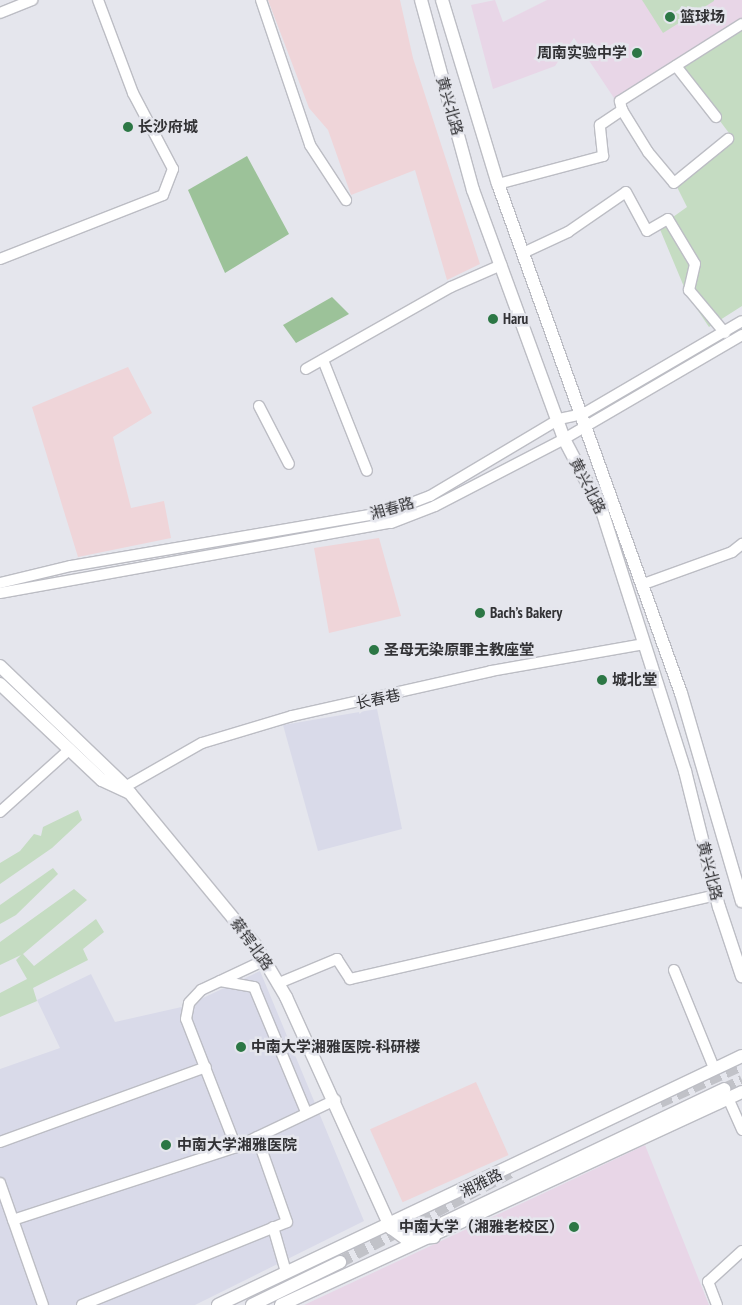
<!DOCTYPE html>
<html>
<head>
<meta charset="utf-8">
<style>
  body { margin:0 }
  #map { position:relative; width:742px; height:1305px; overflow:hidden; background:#e5e6ed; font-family:"PT Sans Narrow","Noto Sans SC",sans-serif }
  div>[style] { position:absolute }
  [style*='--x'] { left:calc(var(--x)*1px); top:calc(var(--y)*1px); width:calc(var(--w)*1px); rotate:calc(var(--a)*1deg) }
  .commercial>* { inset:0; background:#efd5d9; transform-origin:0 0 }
  .built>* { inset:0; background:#d9dae9 }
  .education>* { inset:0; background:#e8d6e7 }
  .green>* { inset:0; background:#c5dcc2 }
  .forest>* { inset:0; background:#9cc299 }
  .major-tunnel>* { height:12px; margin-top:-6px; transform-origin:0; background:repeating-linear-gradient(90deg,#c1c2c8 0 12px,transparent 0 18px) }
  .roads { filter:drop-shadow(1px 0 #bcbdc4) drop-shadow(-1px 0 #bcbdc4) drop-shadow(0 1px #bcbdc4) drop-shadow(0 -1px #bcbdc4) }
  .minor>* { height:10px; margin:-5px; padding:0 5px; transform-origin:5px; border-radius:5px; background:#fff }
  .major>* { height:12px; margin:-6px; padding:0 6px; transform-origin:6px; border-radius:6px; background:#fff }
  .dots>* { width:14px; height:14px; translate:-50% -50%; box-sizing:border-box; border:2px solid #e5e6ed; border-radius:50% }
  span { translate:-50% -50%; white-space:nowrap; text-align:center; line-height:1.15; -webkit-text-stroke:5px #e5e6ed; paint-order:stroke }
  .poi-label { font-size:15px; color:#323235; font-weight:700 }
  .left { translate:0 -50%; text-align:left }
  .right { translate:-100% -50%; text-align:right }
  .street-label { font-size:15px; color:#323235 }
</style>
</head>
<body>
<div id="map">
  <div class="commercial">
    <div style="clip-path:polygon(268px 0,400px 0,413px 58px,480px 264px,447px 280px,415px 170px,351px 195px,328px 130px,309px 108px)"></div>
    <div style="clip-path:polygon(128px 367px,152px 413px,113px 437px,131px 508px,164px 501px,171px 538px,78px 557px,32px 407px)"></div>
    <div style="clip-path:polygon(379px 538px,401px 616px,329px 633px,314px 548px)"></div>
    <div style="left:476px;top:1082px;width:80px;height:116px;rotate:66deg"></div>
  </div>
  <div class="built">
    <div style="clip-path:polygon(377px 709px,402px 829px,318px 851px,283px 725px)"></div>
    <div style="clip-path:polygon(260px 971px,364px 1221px,195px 1305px,0 1305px,0 1069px,60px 1048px,37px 1000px,91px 974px,115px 1022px,186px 1006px)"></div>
  </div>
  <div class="education">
    <div style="clip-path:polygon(495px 0,503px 22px,547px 0,742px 0,742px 20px,616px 101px,574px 38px,555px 66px,493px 89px,471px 5px)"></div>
    <div style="clip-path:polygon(645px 1145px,709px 1305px,304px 1305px,559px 1186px)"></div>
  </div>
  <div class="green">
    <div style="clip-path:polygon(642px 0,714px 0,714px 1px,663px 33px)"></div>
    <div style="clip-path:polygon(742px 29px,742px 306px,709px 327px,687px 294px,659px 227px,687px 207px,677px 187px,717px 155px,732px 137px,680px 68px)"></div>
    <div style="clip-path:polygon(78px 810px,82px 820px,52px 848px,0 884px,0 863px,20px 851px,34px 834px,41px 836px,43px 827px)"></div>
    <div style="clip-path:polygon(53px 868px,58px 874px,16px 915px,0 924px,0 905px)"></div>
    <div style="clip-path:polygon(74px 889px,87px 900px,23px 954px,34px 966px,96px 919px,104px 932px,83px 949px,88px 960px,33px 988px,37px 1001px,0 1017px,0 993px,27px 979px,16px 960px,21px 955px,0 965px,0 942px)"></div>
  </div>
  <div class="forest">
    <div style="clip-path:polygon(247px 156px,289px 234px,225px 273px,188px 190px)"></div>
    <div style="clip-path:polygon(332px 297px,349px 314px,296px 343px,283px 325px)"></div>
  </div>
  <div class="major-tunnel">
    <div style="--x:724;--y:1089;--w:20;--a:-24"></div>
    <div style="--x:660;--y:1102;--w:90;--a:-24.3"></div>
    <div style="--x:340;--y:1262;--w:193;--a:-27.8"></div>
  </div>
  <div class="roads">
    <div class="minor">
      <div style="--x:261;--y:0;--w:153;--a:71.3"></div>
      <div style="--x:310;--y:145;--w:66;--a:56.8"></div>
      <div style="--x:0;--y:13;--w:35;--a:-22"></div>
      <div style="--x:676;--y:66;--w:65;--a:51.9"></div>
      <div style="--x:622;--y:110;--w:49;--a:58.2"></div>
      <div style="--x:648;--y:152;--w:40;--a:50"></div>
      <div style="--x:674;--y:183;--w:70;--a:-39.2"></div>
      <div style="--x:498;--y:184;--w:109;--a:-14.9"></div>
      <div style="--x:603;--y:156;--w:31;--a:-96"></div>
      <div style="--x:600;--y:125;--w:27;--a:-34"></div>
      <div style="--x:622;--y:110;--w:9;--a:-103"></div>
      <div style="--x:620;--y:101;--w:144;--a:-32.3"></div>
      <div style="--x:523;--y:253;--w:50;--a:-25"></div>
      <div style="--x:568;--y:232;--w:70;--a:-34.6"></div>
      <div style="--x:626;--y:192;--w:44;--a:61.7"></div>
      <div style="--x:647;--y:231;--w:24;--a:-30"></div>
      <div style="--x:668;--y:219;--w:52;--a:59"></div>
      <div style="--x:695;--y:264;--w:27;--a:103"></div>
      <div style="--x:689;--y:290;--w:56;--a:50.1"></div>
      <div style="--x:0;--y:259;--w:175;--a:-21.4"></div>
      <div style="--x:163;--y:195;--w:28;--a:-69"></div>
      <div style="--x:173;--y:169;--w:86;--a:-117.8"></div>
      <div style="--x:133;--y:93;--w:99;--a:-110.6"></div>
      <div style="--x:323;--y:360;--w:119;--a:68.4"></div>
      <div style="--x:306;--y:369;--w:167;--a:-29.5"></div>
      <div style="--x:451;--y:287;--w:55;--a:-23.7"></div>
      <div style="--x:259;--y:406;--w:65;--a:62.7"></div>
      <div style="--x:0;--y:583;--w:73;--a:-13.5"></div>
      <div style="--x:71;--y:566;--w:322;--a:-9.7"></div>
      <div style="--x:388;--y:512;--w:45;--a:-20.9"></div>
      <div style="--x:430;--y:496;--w:150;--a:-30.8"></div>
      <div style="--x:559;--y:419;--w:25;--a:-12"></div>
      <div style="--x:583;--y:414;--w:184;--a:-30.3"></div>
      <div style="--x:641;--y:585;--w:97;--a:-19.9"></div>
      <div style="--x:732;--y:552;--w:13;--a:-39"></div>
      <div style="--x:0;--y:593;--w:397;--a:-10.2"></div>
      <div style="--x:391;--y:523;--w:47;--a:-21.1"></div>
      <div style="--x:435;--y:506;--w:145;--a:-27.4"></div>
      <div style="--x:564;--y:439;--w:206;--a:-30.3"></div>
      <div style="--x:123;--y:788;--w:91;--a:-29.7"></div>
      <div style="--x:202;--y:743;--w:94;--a:-16.7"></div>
      <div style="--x:292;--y:716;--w:204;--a:-12.7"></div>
      <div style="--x:491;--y:671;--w:155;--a:-10"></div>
      <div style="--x:0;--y:812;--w:94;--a:-42"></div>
      <div style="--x:674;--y:970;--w:106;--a:67.8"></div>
      <div style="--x:220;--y:981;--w:35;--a:10"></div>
      <div style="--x:254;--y:987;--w:135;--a:67.4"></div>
      <div style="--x:279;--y:983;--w:63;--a:-22.5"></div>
      <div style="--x:337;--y:959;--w:24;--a:57"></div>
      <div style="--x:350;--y:979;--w:376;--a:-12.9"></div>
      <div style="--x:728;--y:1098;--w:35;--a:66"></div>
      <div style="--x:0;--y:1142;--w:219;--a:-20"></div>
      <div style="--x:236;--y:1147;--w:137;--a:-111.3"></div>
      <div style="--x:186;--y:1019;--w:16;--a:-79"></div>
      <div style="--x:189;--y:1003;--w:18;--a:-47"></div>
      <div style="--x:201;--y:990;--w:71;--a:-25.1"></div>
      <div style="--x:0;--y:1183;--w:129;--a:70.6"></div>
      <div style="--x:13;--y:1220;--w:235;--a:-18.1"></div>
      <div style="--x:236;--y:1147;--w:110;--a:-25.4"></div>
      <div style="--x:273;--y:1227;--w:47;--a:73.9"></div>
      <div style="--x:82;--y:1305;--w:221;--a:-22"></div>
      <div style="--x:287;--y:1222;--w:90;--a:-109.4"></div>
      <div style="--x:717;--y:1305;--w:25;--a:-111"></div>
      <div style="--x:708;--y:1282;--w:46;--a:-42.4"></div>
    </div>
    <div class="major">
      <div style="--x:421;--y:0;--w:197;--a:74.7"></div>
      <div style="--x:473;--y:190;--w:265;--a:69.9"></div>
      <div style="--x:564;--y:439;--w:81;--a:62.2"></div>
      <div style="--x:602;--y:511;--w:273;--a:72.3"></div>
      <div style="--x:685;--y:771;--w:140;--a:76"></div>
      <div style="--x:719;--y:907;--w:73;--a:71.6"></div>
      <div style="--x:442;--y:0;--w:192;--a:73.1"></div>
      <div style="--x:498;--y:184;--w:541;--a:70.23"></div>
      <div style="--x:681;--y:693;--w:217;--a:73.7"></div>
      <div style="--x:0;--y:666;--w:173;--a:43.8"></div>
      <div style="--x:0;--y:684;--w:140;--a:43.3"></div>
      <div style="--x:102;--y:780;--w:31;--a:25"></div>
      <div style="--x:130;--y:793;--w:198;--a:50.5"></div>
      <div style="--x:256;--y:946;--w:59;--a:59.5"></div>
      <div style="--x:286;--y:997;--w:254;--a:65.6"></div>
      <div style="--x:391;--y:1228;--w:19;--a:36"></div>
      <div style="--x:406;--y:1239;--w:28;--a:-4"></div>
      <div style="--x:412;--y:1238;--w:346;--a:-25.5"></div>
      <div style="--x:218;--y:1305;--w:580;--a:-25.42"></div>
      <div style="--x:252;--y:1305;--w:98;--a:-26"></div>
      <div style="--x:281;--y:1305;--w:508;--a:-24.8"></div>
    </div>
  </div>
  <div class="dots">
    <div style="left:670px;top:17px;background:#2c7745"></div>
    <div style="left:637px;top:53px;background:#2c7745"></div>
    <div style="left:128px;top:127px;background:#2c7745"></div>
    <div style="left:493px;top:319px;background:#2c7745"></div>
    <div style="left:480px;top:613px;background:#2c7745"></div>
    <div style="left:374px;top:650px;background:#2c7745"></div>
    <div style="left:602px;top:680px;background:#2c7745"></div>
    <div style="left:241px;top:1047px;background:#2c7745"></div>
    <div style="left:166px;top:1145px;background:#2c7745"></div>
    <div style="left:574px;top:1227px;background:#2c7745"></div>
  </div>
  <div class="poi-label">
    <span class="left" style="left:680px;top:17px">篮球场</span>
    <span class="right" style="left:627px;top:53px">周南实验中学</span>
    <span class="left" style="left:138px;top:127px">长沙府城</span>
    <span class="left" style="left:503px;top:319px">Haru</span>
    <span class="left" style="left:490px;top:613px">Bach’s Bakery</span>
    <span class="left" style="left:384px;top:650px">圣母无染原罪主教座堂</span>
    <span class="left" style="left:612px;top:680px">城北堂</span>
    <span class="left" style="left:251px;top:1047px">中南大学湘雅医院-科研楼</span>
    <span class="left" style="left:177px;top:1145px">中南大学湘雅医院</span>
    <span class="right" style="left:564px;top:1227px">中南大学（湘雅老校区）</span>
  </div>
  <div class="street-label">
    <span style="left:450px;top:106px;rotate:74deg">黄兴北路</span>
    <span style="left:588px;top:486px;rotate:63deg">黄兴北路</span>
    <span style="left:392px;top:508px;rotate:-16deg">湘春路</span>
    <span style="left:378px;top:699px;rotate:-12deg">长春巷</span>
    <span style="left:710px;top:871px;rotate:76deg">黄兴北路</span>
    <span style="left:252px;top:944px;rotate:54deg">蔡锷北路</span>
    <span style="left:481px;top:1183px;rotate:-26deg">湘雅路</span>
  </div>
</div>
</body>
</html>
